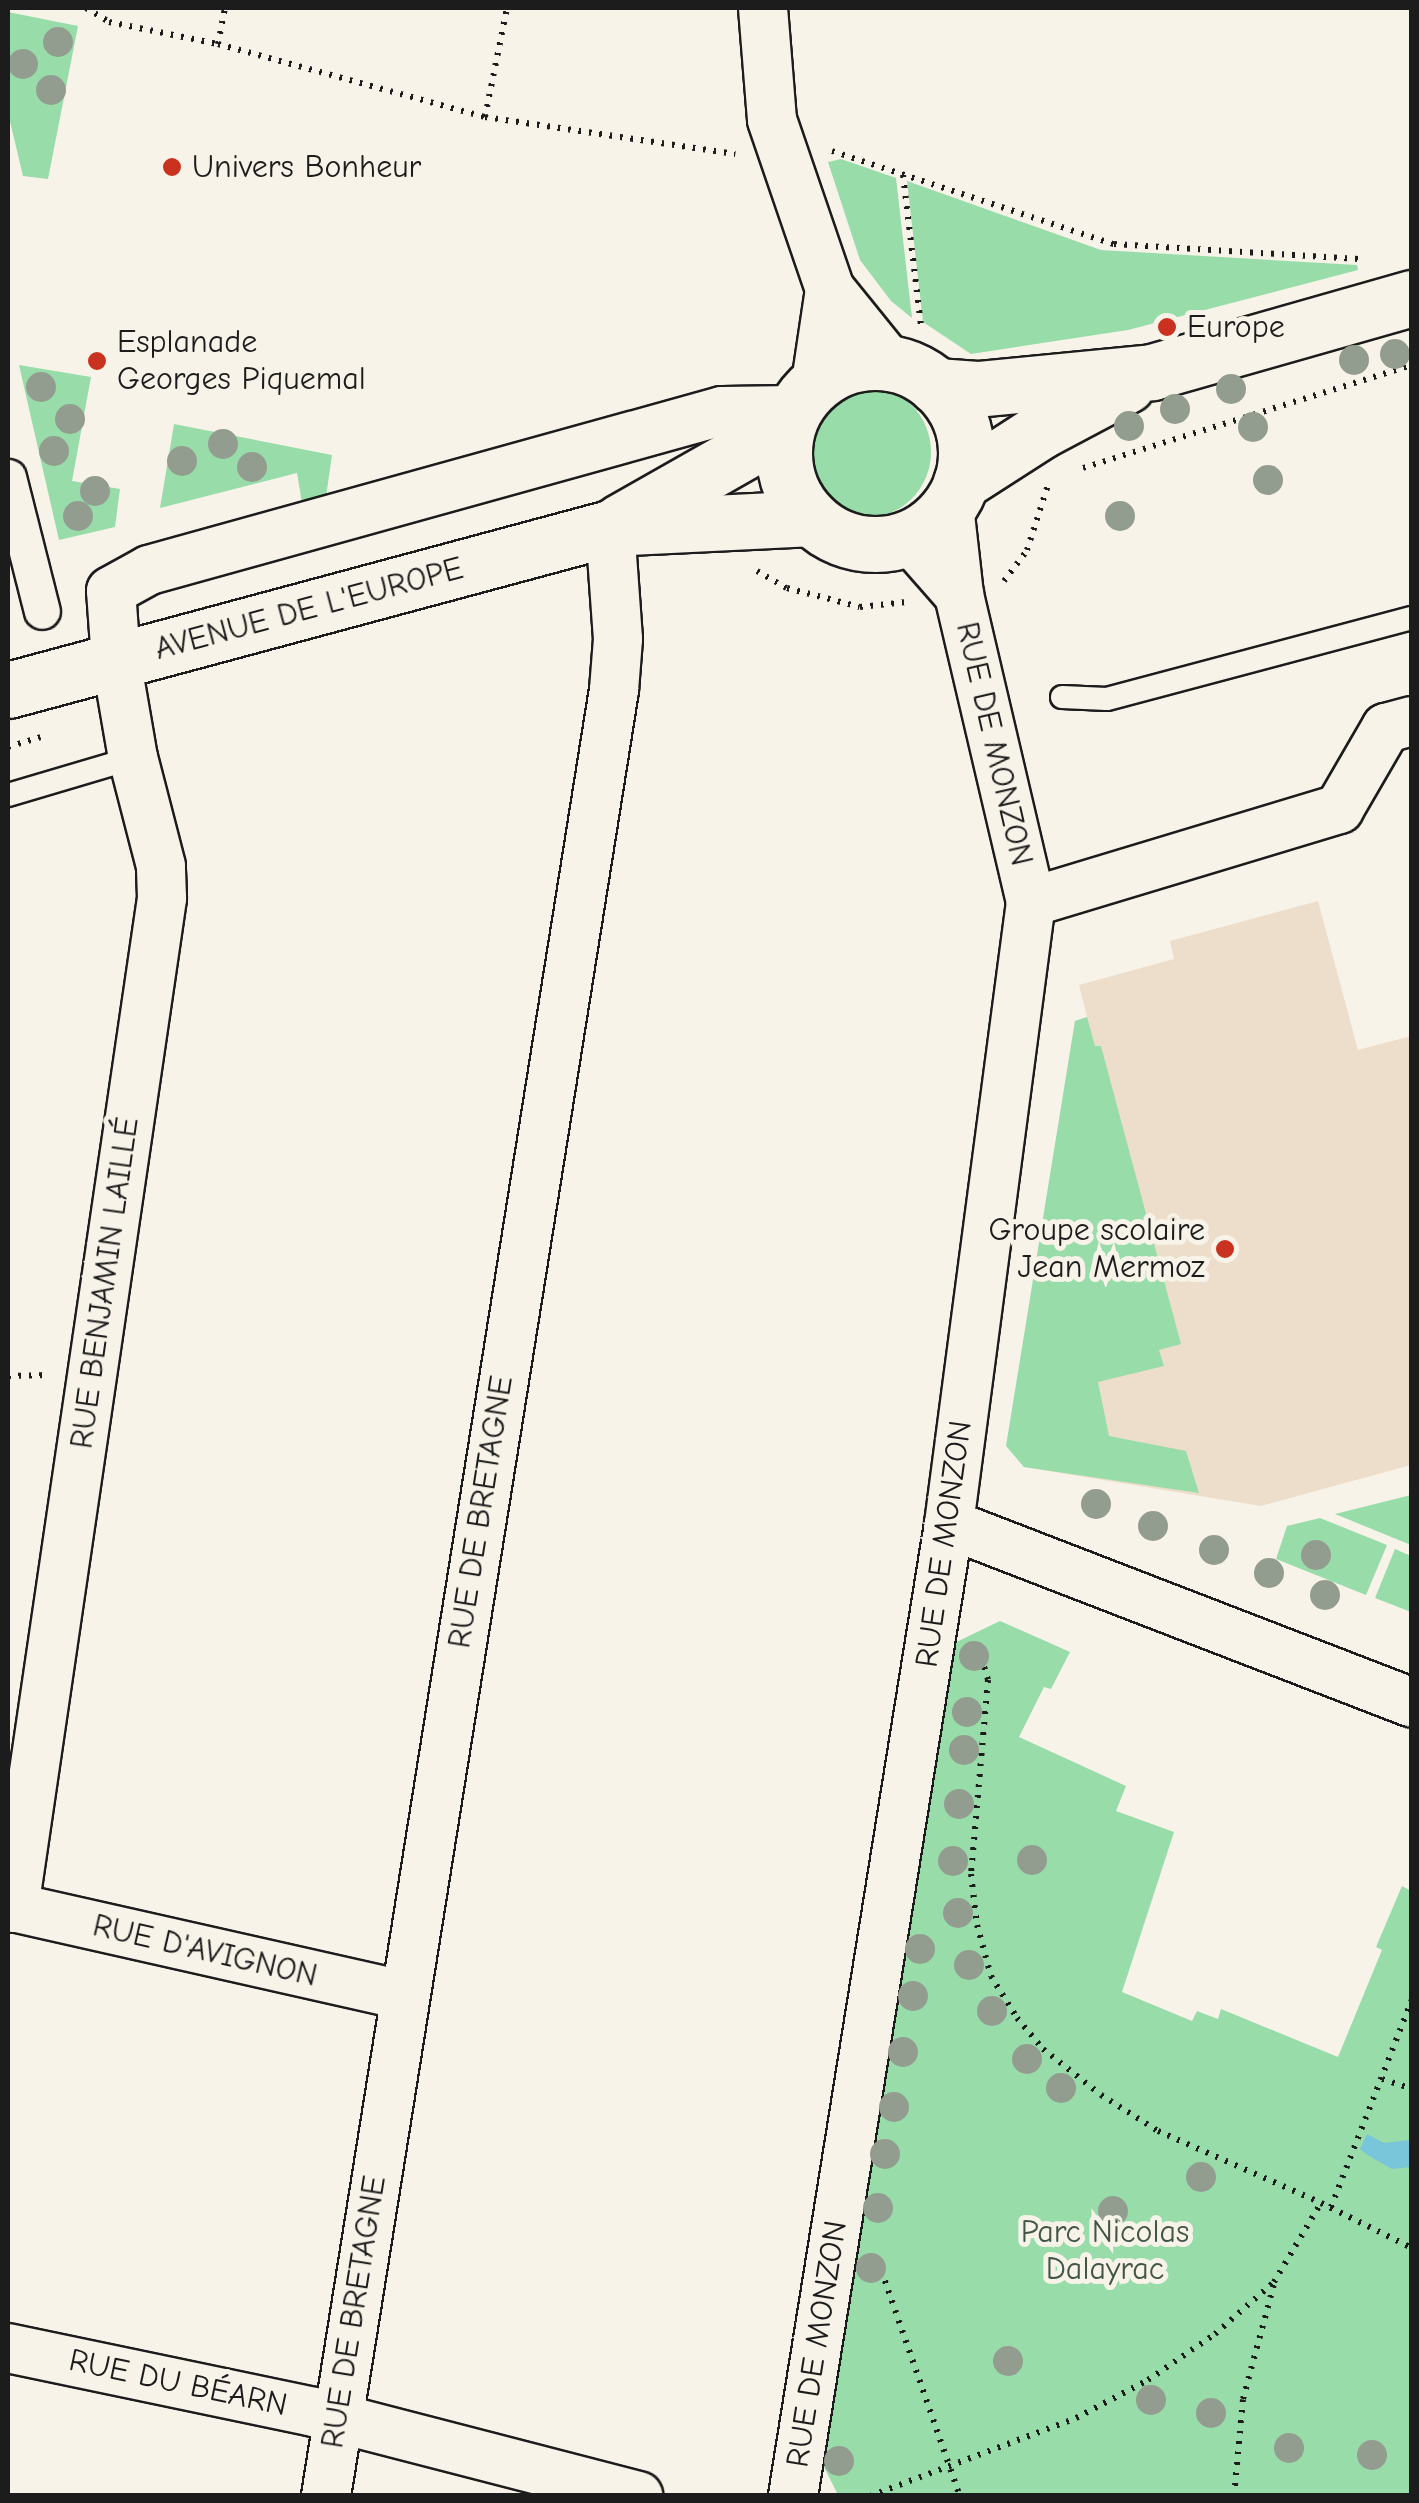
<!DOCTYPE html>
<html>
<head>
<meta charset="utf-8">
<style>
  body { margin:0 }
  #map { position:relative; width:1419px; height:2503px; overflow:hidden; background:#f7f3e8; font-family:"Comic Neue",sans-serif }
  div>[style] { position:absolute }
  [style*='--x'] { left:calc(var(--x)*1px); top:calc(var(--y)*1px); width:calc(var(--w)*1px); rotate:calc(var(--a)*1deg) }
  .built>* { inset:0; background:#eddecb }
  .green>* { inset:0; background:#98dca9 }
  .round { border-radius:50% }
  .water>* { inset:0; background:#79c5d9 }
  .path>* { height:6px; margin-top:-3px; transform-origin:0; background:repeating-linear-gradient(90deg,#1c1c1c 0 2.5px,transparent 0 10.5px) }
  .roads { filter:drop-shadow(2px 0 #1c1c1c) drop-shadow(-2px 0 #1c1c1c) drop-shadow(0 2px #1c1c1c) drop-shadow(0 -2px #1c1c1c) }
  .service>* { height:22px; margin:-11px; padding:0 11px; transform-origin:11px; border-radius:11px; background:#f7f3e8 }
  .pedestrian>* { height:35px; margin:-17.5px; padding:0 17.5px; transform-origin:17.5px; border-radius:17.5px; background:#f7f3e8 }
  .minor>* { height:48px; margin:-24px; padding:0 24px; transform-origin:24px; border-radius:24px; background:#f7f3e8 }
  .tertiary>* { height:55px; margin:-27.5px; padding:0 27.5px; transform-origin:27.5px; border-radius:27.5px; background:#f7f3e8 }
  .tertiary>.ring { margin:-27.5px; padding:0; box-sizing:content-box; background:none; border:55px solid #f7f3e8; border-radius:50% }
  .trees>* { width:30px; height:30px; margin:-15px; border-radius:50%; background:#939d8f }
  .dots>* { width:28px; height:28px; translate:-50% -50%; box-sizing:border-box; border:5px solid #f7f3e8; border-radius:50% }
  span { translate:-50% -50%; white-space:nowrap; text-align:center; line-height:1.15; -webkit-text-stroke:10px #f7f3e8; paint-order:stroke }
  .poi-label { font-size:32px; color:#1c1c1c }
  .left { translate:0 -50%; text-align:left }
  .right { translate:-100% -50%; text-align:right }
  .street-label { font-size:32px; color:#1c1c1c }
  .park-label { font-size:32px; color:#415646 }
  .frame { position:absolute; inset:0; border:10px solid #1c1c1c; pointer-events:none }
</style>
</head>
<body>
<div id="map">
  <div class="built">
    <div style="clip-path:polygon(1318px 901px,1358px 1050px,1411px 1036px,1411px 1465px,1261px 1506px,1024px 1467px,1007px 1446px,1075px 1021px,1087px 1017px,1079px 985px,1174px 959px,1170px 941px)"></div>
  </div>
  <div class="green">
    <div style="clip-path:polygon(8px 12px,78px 26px,48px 179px,23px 176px,8px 113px)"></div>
    <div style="clip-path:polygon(841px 159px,896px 178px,912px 318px,891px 301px,860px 260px,828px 162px)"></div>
    <div style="clip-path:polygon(907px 181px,1101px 250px,1357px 265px,1358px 270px,1128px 330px,971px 354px,923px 322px)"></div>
    <div style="clip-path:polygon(19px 365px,91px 377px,72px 481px,120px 489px,115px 527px,59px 540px)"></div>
    <div class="round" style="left:799px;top:386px;width:132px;height:132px"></div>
    <div style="clip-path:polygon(174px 424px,332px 455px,326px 497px,302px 503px,297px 473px,160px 508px)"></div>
    <div style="clip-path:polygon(1087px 1017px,1095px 1046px,1101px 1046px,1181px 1344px,1159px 1350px,1164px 1366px,1098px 1382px,1109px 1436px,1186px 1451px,1199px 1493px,1024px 1467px,1006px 1446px,1075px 1021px)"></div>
    <div style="clip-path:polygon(1411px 1495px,1411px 1545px,1335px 1514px)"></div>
    <div style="clip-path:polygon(1320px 1518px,1387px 1545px,1366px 1595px,1276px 1559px,1287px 1526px)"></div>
    <div style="clip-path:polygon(1395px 1549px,1411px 1556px,1411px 1612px,1375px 1598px)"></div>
    <div style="clip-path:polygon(1000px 1621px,1070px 1652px,1051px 1689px,1044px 1687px,1019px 1737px,1126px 1786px,1116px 1811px,1174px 1832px,1122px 1992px,1192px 2021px,1197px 2011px,1218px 2019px,1221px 2009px,1338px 2057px,1382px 1950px,1376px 1947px,1402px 1886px,1411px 1891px,1411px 2495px,838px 2495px,823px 2465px,948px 1646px)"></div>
  </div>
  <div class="water">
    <div style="clip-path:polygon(1367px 2134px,1384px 2143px,1411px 2140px,1411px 2167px,1392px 2169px,1369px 2156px,1360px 2149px)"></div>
  </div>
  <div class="path">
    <div style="--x:86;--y:8;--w:27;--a:31"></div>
    <div style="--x:109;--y:22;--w:111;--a:11.4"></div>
    <div style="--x:218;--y:44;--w:277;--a:15.3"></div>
    <div style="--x:485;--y:117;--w:253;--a:8.4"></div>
    <div style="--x:218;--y:44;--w:37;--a:-79"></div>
    <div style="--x:485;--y:117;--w:111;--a:-78.6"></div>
    <div style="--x:832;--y:151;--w:297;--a:18.3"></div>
    <div style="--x:1114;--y:244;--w:245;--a:3.5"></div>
    <div style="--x:903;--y:175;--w:153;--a:83.2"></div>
    <div style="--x:1083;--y:468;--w:345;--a:-17.4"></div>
    <div style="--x:757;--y:571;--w:34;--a:30"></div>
    <div style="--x:787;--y:588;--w:75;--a:14.6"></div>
    <div style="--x:860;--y:607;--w:47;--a:-6.1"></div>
    <div style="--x:1004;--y:581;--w:39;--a:-53"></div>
    <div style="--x:1027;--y:550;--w:68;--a:-72.1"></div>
    <div style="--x:8;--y:747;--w:34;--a:-17"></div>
    <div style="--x:8;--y:1376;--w:42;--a:-1.4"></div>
    <div style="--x:978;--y:1647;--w:34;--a:73"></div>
    <div style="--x:988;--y:1680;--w:195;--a:95"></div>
    <div style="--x:971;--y:1874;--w:51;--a:83.3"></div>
    <div style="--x:977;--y:1925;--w:53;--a:74.6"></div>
    <div style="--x:991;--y:1976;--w:49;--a:58.2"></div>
    <div style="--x:1017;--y:2018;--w:40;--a:50"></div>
    <div style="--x:1043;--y:2049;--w:74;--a:38.4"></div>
    <div style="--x:1101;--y:2095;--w:67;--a:32.3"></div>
    <div style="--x:1158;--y:2131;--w:178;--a:23.8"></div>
    <div style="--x:1382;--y:2079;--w:32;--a:18"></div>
    <div style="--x:1331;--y:2207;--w:223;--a:-68.7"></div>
    <div style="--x:878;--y:2261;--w:249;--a:70.8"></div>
    <div style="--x:870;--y:2496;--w:220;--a:-20.7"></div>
    <div style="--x:1076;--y:2418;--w:81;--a:-27.8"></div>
    <div style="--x:1148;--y:2380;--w:81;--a:-34.5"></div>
    <div style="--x:1215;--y:2334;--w:79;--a:-41.4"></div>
    <div style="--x:1274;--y:2282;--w:92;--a:-59.3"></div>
    <div style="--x:1321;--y:2203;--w:102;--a:26.3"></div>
    <div style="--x:1234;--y:2496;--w:97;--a:-84.7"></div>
    <div style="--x:1243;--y:2399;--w:119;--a:-74.9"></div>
  </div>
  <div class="roads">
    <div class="service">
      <div style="--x:1062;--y:697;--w:45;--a:2.5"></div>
      <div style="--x:1107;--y:699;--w:316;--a:-14.9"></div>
      <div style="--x:8;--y:795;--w:130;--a:-16.5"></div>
    </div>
    <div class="pedestrian">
      <div style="--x:8;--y:477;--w:138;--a:75.8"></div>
    </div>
    <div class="minor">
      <div style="--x:763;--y:8;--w:112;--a:85.4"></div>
      <div style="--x:772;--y:120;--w:179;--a:71.1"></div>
      <div style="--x:830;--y:289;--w:94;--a:51.1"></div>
      <div style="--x:816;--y:383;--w:95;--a:-81.5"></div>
      <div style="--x:909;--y:538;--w:76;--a:48.7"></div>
      <div style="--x:1031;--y:902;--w:322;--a:-16.8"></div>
      <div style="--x:1339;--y:809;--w:94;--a:-59.9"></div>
      <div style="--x:1386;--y:728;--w:27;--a:-15"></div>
      <div style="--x:949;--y:1524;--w:496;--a:21.1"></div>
      <div style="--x:8;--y:1906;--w:405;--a:12.7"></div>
      <div style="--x:14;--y:1908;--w:1021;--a:-81.66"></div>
      <div style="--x:162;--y:898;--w:32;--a:-92"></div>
      <div style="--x:161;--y:866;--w:112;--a:-104.5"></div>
      <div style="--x:133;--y:758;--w:99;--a:-99.8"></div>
      <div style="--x:116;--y:660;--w:69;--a:-94.1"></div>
      <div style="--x:111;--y:591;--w:43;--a:-28.9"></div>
      <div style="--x:149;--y:570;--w:595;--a:-15.51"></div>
      <div style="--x:722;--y:411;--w:73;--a:-0.8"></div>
      <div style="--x:8;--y:2348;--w:313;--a:11.8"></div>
      <div style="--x:314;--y:2412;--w:335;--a:14.5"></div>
      <div style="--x:326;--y:2496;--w:1829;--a:-80.94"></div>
      <div style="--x:614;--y:690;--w:51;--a:-85.5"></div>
      <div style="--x:618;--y:639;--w:111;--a:-94.1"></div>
      <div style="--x:793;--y:2496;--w:984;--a:-80.88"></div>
      <div style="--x:949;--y:1524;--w:627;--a:-82.49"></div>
      <div style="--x:1031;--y:902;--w:315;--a:-103.2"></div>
      <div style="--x:959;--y:595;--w:90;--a:-96.4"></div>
    </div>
    <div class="tertiary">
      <div class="ring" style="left:784px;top:362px;width:127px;height:127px"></div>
      <div style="--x:936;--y:386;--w:41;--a:4.2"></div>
      <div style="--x:977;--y:389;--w:176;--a:-5.5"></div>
      <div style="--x:1152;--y:372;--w:270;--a:-15.9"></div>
      <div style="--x:961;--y:482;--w:94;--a:-32.8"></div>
      <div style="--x:1040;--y:431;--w:98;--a:-27.9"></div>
      <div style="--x:620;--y:522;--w:192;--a:-29.6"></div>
      <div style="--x:8;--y:690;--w:623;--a:-15.06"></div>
      <div style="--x:610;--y:528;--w:201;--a:-2.8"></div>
    </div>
  </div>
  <div class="trees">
    <div style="left:58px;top:42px"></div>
    <div style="left:23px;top:64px"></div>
    <div style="left:51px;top:90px"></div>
    <div style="left:1395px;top:354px"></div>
    <div style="left:1354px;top:360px"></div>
    <div style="left:41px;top:387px"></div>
    <div style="left:1231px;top:389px"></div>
    <div style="left:1175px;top:409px"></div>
    <div style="left:70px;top:419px"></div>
    <div style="left:1129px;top:426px"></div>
    <div style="left:1253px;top:427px"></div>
    <div style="left:223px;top:444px"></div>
    <div style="left:54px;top:451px"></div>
    <div style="left:182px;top:461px"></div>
    <div style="left:252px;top:467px"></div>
    <div style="left:1268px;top:480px"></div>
    <div style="left:95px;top:491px"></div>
    <div style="left:78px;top:516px"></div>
    <div style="left:1120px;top:516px"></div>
    <div style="left:1096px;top:1504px"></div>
    <div style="left:1153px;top:1526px"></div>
    <div style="left:1214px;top:1550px"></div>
    <div style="left:1316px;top:1555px"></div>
    <div style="left:1269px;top:1573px"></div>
    <div style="left:1325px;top:1595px"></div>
    <div style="left:974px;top:1656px"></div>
    <div style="left:967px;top:1712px"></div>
    <div style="left:964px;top:1750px"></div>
    <div style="left:959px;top:1804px"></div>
    <div style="left:1032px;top:1860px"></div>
    <div style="left:953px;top:1861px"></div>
    <div style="left:958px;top:1913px"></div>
    <div style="left:920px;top:1949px"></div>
    <div style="left:969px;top:1965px"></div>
    <div style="left:913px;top:1996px"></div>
    <div style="left:992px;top:2011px"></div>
    <div style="left:903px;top:2052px"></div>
    <div style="left:1027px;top:2059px"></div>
    <div style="left:1061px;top:2088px"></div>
    <div style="left:894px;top:2107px"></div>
    <div style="left:885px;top:2154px"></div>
    <div style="left:1201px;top:2177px"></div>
    <div style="left:878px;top:2208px"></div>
    <div style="left:1113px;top:2211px"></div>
    <div style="left:871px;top:2268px"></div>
    <div style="left:1008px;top:2361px"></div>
    <div style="left:1151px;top:2400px"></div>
    <div style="left:1211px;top:2413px"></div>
    <div style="left:1289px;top:2448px"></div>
    <div style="left:1372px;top:2455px"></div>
    <div style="left:839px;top:2461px"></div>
  </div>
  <div class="dots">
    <div style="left:172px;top:167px;background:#c8321e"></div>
    <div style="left:1167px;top:327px;background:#c8321e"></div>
    <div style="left:97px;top:361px;background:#c8321e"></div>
    <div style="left:1225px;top:1249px;background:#c8321e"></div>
  </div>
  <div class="poi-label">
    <span class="left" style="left:192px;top:167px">Univers Bonheur</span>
    <span class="left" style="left:1187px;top:327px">Europe</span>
    <span class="left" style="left:117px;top:361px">Esplanade<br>Georges Piquemal</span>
    <span class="right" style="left:1205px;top:1249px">Groupe scolaire<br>Jean Mermoz</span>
  </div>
  <div class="street-label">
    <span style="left:309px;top:609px;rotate:-15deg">AVENUE DE L'EUROPE</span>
    <span style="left:994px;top:744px;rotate:77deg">RUE DE MONZON</span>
    <span style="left:105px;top:1283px;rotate:-82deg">RUE BENJAMIN LAILLÉ</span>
    <span style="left:481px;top:1512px;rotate:-81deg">RUE DE BRETAGNE</span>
    <span style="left:944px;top:1544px;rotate:-82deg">RUE DE MONZON</span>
    <span style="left:205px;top:1951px;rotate:13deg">RUE D'AVIGNON</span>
    <span style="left:354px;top:2312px;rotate:-81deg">RUE DE BRETAGNE</span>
    <span style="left:817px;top:2344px;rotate:-81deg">RUE DE MONZON</span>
    <span style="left:178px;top:2383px;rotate:12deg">RUE DU BÉARN</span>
  </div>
  <div class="park-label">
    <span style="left:1105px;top:2251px">Parc Nicolas<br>Dalayrac</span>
  </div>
  <div class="frame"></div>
</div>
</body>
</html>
